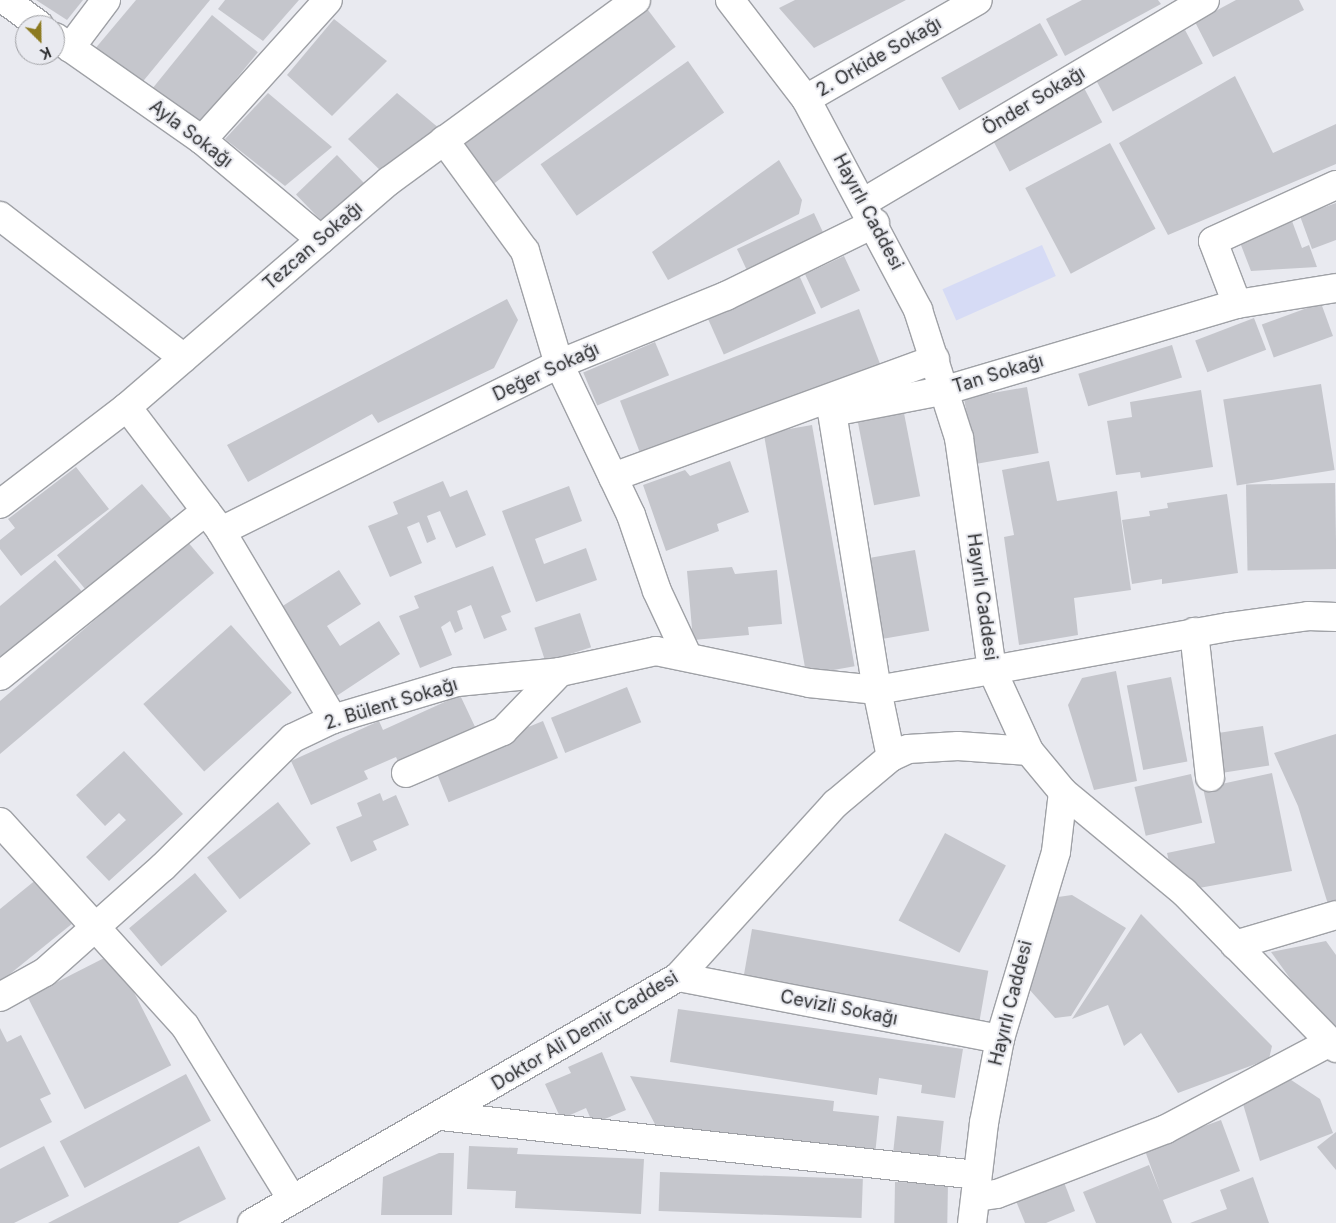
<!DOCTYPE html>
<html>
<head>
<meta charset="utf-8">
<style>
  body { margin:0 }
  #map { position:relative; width:1336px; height:1223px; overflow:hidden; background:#e9eaf0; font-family:Inter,sans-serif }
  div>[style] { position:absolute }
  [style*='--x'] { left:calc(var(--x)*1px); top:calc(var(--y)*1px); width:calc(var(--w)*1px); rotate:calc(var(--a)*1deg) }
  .green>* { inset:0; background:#d6dbf5; transform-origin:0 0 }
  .building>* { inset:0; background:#c5c6cc; transform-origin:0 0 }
  .roads { filter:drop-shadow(1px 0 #9fa1a6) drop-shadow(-1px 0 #9fa1a6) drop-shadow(0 1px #9fa1a6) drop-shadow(0 -1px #9fa1a6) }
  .minor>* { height:28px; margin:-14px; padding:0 14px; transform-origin:14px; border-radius:14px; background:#fff }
  .tertiary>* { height:28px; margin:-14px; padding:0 14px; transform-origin:14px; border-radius:14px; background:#fff }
  .secondary>* { height:28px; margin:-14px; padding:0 14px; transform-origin:14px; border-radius:14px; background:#fff }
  span { translate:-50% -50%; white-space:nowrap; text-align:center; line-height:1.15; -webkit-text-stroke:4px #e9eaf0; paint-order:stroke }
  .street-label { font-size:18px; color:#2f3032 }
  .north { position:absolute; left:15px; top:15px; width:50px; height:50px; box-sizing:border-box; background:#e9eaf0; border:1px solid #9fa0a4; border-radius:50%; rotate:157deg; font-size:14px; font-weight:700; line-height:20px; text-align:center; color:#2f3032 }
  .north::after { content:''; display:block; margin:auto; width:18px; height:22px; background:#8c7a1f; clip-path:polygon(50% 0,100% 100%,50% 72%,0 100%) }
</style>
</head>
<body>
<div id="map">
  <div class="green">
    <div style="left:1042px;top:245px;width:34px;height:109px;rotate:66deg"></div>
  </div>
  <div class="building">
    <div style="clip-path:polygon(36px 0,83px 0,67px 20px)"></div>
    <div style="clip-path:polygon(136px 0,210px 0,140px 85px,94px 50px)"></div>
    <div style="clip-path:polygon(225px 0,299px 0,263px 41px,218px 9px)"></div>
    <div style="clip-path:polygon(795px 0,906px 0,814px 48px,779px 8px)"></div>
    <div style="clip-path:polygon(1082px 0,1158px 0,1161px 4px,1065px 56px,1046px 19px)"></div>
    <div style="clip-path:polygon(1236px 0,1299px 0,1304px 10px,1213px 57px,1195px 22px)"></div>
    <div style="left:642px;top:2px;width:56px;height:237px;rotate:53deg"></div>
    <div style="left:212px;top:15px;width:59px;height:95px;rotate:39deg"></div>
    <div style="clip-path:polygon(334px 19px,387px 61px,332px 116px,287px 75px)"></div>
    <div style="left:1040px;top:23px;width:37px;height:113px;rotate:61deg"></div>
    <div style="left:1185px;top:30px;width:38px;height:102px;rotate:62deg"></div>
    <div style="left:688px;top:61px;width:63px;height:180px;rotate:55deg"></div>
    <div style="clip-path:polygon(1235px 76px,1273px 153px,1336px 124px,1336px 164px,1168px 235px,1119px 143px)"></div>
    <div style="left:1083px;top:86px;width:41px;height:105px;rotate:62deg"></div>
    <div style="clip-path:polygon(268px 93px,332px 147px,285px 186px,225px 139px)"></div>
    <div style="clip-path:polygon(397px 93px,440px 129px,384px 174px,348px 139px)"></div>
    <div style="left:1110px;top:143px;width:97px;height:96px;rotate:62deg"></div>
    <div style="left:337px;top:155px;width:42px;height:57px;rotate:46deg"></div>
    <div style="clip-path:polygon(779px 160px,802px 200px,799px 214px,668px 280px,652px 252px)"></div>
    <div style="clip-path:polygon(1336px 203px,1336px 240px,1312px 249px,1300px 216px)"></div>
    <div style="left:814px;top:213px;width:31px;height:85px;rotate:65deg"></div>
    <div style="clip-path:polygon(1292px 221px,1302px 248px,1309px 245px,1317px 267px,1251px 271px,1239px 240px)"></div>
    <div style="left:844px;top:256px;width:38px;height:43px;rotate:65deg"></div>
    <div style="left:799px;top:275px;width:42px;height:101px;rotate:66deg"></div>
    <div style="clip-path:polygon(507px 299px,518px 320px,494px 368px,378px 423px,372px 414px,248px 482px,227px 445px)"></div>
    <div style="left:1321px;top:303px;width:35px;height:63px;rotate:70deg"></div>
    <div style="left:859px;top:309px;width:61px;height:256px;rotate:69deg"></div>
    <div style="left:1254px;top:318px;width:34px;height:63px;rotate:69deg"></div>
    <div style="left:655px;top:342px;width:36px;height:78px;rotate:67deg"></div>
    <div style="left:1172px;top:345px;width:34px;height:98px;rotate:73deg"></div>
    <div style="left:1321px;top:384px;width:87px;height:99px;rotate:81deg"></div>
    <div style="left:1027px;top:387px;width:67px;height:64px;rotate:80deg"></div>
    <div style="clip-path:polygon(1201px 390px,1213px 467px,1141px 478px,1140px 472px,1116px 475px,1107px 421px,1132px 417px,1130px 402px)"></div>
    <div style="left:903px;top:408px;width:90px;height:47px;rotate:79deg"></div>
    <div style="left:812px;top:425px;width:245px;height:49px;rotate:80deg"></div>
    <div style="clip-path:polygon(730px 461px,749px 512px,717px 524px,719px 531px,666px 551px,643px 485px,685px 470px,690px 476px)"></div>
    <div style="clip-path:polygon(1049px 461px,1057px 501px,1117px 491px,1131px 590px,1074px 598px,1078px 635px,1019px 645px,1004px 537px,1014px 535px,1002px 470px)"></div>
    <div style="clip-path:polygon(76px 467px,109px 509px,21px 576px,0 549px,0 540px,15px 528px,8px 519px)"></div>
    <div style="clip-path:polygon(443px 481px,450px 497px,467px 490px,486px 535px,456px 548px,440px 511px,427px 516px,436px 539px,427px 543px,419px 522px,407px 527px,422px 563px,390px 577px,368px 526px,398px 514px,393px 502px)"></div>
    <div style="left:1335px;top:483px;width:86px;height:89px;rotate:89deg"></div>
    <div style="left:142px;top:484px;width:50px;height:111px;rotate:50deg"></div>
    <div style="clip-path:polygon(569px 486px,582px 521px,535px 539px,544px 564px,586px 548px,597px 580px,536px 602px,502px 511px)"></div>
    <div style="clip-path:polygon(1227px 494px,1238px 573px,1162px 584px,1162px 579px,1132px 584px,1122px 520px,1150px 516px,1149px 511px,1168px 508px,1167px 503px)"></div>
    <div style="clip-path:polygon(187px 541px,214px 573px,0 754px,0 701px)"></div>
    <div style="left:915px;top:550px;width:82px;height:51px;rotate:80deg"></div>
    <div style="clip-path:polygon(55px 560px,85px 595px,0 665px,0 606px)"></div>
    <div style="clip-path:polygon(493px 566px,511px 612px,501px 616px,507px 630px,484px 639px,471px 605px,457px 611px,463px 629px,455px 633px,450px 621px,441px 627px,452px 655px,420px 668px,399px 616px,419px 608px,414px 596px)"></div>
    <div style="clip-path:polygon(732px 567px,735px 574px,777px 570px,782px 624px,748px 627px,749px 635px,693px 640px,687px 571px)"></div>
    <div style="clip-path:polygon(339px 570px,361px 604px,327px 626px,340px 646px,379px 621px,400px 654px,335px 697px,278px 609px)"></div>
    <div style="left:580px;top:613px;width:36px;height:48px;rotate:72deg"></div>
    <div style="left:231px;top:625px;width:91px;height:118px;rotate:48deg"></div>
    <div style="clip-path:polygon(1116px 671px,1137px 781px,1094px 790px,1068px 705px,1082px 678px)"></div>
    <div style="left:1171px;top:677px;width:86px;height:45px;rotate:79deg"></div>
    <div style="left:627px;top:687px;width:38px;height:82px;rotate:68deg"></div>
    <div style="clip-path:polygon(460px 695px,477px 731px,400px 766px,396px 757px,364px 771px,368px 779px,311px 805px,291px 761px,379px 721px,383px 730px)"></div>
    <div style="left:543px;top:721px;width:40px;height:118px;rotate:68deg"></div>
    <div style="left:1263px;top:726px;width:40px;height:47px;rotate:81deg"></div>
    <div style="clip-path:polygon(1336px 734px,1336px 910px,1330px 911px,1298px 806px,1274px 753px)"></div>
    <div style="clip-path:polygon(124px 751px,183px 814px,109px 881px,86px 857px,126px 820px,119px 813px,105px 826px,76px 795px)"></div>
    <div style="clip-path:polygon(1272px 773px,1292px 871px,1188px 890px,1173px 879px,1167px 853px,1215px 843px,1203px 788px)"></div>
    <div style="left:1191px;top:774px;width:50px;height:58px;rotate:77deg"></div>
    <div style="clip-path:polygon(380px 793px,383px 801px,396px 795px,409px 825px,373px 841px,377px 850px,351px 862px,336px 827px,362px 816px,357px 803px)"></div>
    <div style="left:278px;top:802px;width:53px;height:90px;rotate:52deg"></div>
    <div style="left:945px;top:833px;width:69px;height:99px;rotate:28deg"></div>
    <div style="left:195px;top:873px;width:50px;height:86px;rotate:50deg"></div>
    <div style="clip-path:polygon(37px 879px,73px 923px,0 982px,0 909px)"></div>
    <div style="clip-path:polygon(1072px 895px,1126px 928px,1071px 1016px,1055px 1018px,1028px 988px,1051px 898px)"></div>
    <div style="clip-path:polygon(1141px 914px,1272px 1046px,1269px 1059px,1178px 1093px,1141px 1033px,1124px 1046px,1108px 1005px,1072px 1019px)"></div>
    <div style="left:752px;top:929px;width:240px;height:52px;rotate:10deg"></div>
    <div style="clip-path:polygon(1326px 941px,1336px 955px,1336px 1042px,1271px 952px)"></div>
    <div style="left:114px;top:953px;width:126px;height:97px;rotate:63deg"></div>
    <div style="clip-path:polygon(678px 1009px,963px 1049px,955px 1098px,921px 1093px,922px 1085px,879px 1078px,877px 1095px,670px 1062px)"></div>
    <div style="clip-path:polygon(0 1028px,7px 1042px,21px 1035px,51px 1094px,40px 1099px,52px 1122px,0 1148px)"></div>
    <div style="clip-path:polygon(602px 1052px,626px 1110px,593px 1124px,586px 1108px,561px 1119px,545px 1084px,571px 1073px,568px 1067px)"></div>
    <div style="clip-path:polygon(1279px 1072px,1320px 1099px,1333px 1133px,1260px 1161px,1240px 1094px)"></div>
    <div style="left:186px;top:1074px;width:53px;height:143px;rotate:62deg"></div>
    <div style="clip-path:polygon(630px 1076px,834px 1101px,833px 1111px,879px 1116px,875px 1155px,658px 1130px)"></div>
    <div style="left:897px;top:1116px;width:47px;height:39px;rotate:6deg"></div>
    <div style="clip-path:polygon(1221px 1120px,1240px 1171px,1163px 1200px,1172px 1223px,1096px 1223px,1083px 1192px,1149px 1165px,1160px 1192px,1144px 1148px)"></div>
    <div style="clip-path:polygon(1336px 1132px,1336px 1170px,1317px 1147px)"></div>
    <div style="clip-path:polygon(44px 1146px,69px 1196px,14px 1223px,0 1223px,0 1169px)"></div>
    <div style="clip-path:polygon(199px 1146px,226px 1199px,178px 1223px,48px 1223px)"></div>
    <div style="clip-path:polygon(469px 1146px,518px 1148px,517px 1154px,644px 1159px,641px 1214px,515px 1208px,516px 1191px,467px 1189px)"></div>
    <div style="clip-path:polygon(439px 1153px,454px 1153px,452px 1215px,381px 1215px,383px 1177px)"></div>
    <div style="left:660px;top:1172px;width:203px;height:39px;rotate:2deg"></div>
    <div style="clip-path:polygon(1062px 1177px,1075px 1211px,1046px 1223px,1025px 1223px,1014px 1196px)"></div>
    <div style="clip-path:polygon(1253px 1177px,1269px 1223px,1190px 1223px,1227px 1209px,1220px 1190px)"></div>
    <div style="left:895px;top:1182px;width:53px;height:41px;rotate:1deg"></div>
  </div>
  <div class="roads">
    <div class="minor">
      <div style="--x:5;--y:0;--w:42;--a:36.3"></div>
      <div style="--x:55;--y:37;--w:179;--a:35"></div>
      <div style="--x:202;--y:140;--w:155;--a:40"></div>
      <div style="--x:70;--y:48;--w:60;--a:-53.1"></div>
      <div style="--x:806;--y:99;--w:198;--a:-29.9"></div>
      <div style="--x:202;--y:140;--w:188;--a:-48"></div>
      <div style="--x:444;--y:140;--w:137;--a:53.9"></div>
      <div style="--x:525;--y:251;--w:118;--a:73.3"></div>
      <div style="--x:559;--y:364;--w:167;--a:64.5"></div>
      <div style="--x:631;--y:515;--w:80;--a:71.1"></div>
      <div style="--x:657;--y:591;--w:71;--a:64.9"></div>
      <div style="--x:864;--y:202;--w:396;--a:-30.6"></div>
      <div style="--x:0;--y:216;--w:232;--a:37.7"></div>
      <div style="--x:1237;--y:304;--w:100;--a:-9.2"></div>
      <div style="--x:127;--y:407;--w:156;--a:52.8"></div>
      <div style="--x:221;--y:531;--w:219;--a:59.2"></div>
      <div style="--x:613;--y:477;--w:343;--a:-20.1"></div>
      <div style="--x:221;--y:531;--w:377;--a:-26.3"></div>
      <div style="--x:559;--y:364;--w:180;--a:-22.2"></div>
      <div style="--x:726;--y:296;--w:166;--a:-26.1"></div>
      <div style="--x:1194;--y:632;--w:146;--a:83.7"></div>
      <div style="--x:992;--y:670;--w:240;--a:-10.3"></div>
      <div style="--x:1228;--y:627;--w:81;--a:-7.8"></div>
      <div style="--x:1308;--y:616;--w:28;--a:2"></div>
      <div style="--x:0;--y:676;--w:264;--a:-38.7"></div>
      <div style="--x:406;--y:773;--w:106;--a:-23.4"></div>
      <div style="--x:503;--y:731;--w:82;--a:-46"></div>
      <div style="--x:0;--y:822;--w:275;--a:47.8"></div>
      <div style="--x:185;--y:1026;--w:203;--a:58.3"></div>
      <div style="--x:1235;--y:945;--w:105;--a:-16.5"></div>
      <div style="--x:678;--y:977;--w:328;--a:10.9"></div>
      <div style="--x:0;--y:997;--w:51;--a:-29.1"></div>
      <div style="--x:45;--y:972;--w:158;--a:-41.7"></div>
      <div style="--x:163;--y:867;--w:183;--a:-44.8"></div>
      <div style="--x:293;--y:738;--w:44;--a:-25.4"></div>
      <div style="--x:333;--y:719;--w:129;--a:-16.6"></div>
      <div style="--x:457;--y:682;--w:103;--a:-5.5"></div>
      <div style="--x:560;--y:672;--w:98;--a:-12.3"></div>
      <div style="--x:656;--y:651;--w:156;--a:11.8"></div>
      <div style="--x:809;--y:683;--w:68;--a:5.9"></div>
      <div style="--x:877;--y:690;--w:282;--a:-99.2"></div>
      <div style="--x:832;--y:412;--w:116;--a:-10.9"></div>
      <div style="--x:946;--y:390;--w:303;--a:-16.5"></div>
      <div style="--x:1237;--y:304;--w:67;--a:-110.9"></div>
      <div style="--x:1213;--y:241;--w:135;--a:-24.5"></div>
      <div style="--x:441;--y:1116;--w:539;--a:6.28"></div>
      <div style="--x:977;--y:1197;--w:20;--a:-9"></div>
      <div style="--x:997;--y:1194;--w:181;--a:-21"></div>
      <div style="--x:1166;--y:1129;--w:186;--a:-27.9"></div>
    </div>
    <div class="tertiary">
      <div style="--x:0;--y:504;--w:160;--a:-37.4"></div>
      <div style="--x:127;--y:407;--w:346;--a:-40.8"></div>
      <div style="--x:389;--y:181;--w:306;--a:-36.2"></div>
      <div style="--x:891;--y:757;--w:68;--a:-101.8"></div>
      <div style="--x:877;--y:690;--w:117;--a:-9.9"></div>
      <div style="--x:1063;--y:792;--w:157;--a:39.6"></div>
      <div style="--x:1184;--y:892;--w:218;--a:45.7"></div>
      <div style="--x:252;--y:1223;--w:492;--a:-30"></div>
      <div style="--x:678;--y:977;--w:234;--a:-47.8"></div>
      <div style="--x:835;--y:804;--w:73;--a:-40"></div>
      <div style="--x:891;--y:757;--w:19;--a:-25"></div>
      <div style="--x:908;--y:749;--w:50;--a:-3.4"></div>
      <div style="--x:958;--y:746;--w:71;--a:4"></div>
    </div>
    <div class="secondary">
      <div style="--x:730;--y:0;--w:125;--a:52.5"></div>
      <div style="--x:806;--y:99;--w:239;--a:62"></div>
      <div style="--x:918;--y:310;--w:134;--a:72.2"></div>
      <div style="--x:959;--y:438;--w:234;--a:81.9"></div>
      <div style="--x:992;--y:670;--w:89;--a:65.4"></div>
      <div style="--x:1029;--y:751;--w:53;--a:50.3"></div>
      <div style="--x:1063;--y:792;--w:60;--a:96.7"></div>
      <div style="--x:1056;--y:852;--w:195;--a:106.7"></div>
      <div style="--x:1000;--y:1039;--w:86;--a:100.8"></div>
      <div style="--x:984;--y:1123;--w:101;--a:96.8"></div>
    </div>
  </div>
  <div class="street-label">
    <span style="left:879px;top:57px;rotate:-30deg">2. Orkide Sokağı</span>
    <span style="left:1034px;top:101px;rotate:-31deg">Önder Sokağı</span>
    <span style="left:191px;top:134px;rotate:37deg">Ayla Sokağı</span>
    <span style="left:868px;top:212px;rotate:62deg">Hayırlı Caddesi</span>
    <span style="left:313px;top:246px;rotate:-41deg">Tezcan Sokağı</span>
    <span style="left:546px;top:372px;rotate:-25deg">Değer Sokağı</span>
    <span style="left:998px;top:374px;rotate:-17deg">Tan Sokağı</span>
    <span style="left:982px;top:597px;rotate:82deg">Hayırlı Caddesi</span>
    <span style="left:391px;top:704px;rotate:-17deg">2. Bülent Sokağı</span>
    <span style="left:1011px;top:1003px;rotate:-76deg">Hayırlı Caddesi</span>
    <span style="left:839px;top:1008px;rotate:11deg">Cevizli Sokağı</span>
    <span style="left:585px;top:1031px;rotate:-31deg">Doktor Ali Demir Caddesi</span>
  </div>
  <div class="north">K</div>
</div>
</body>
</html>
